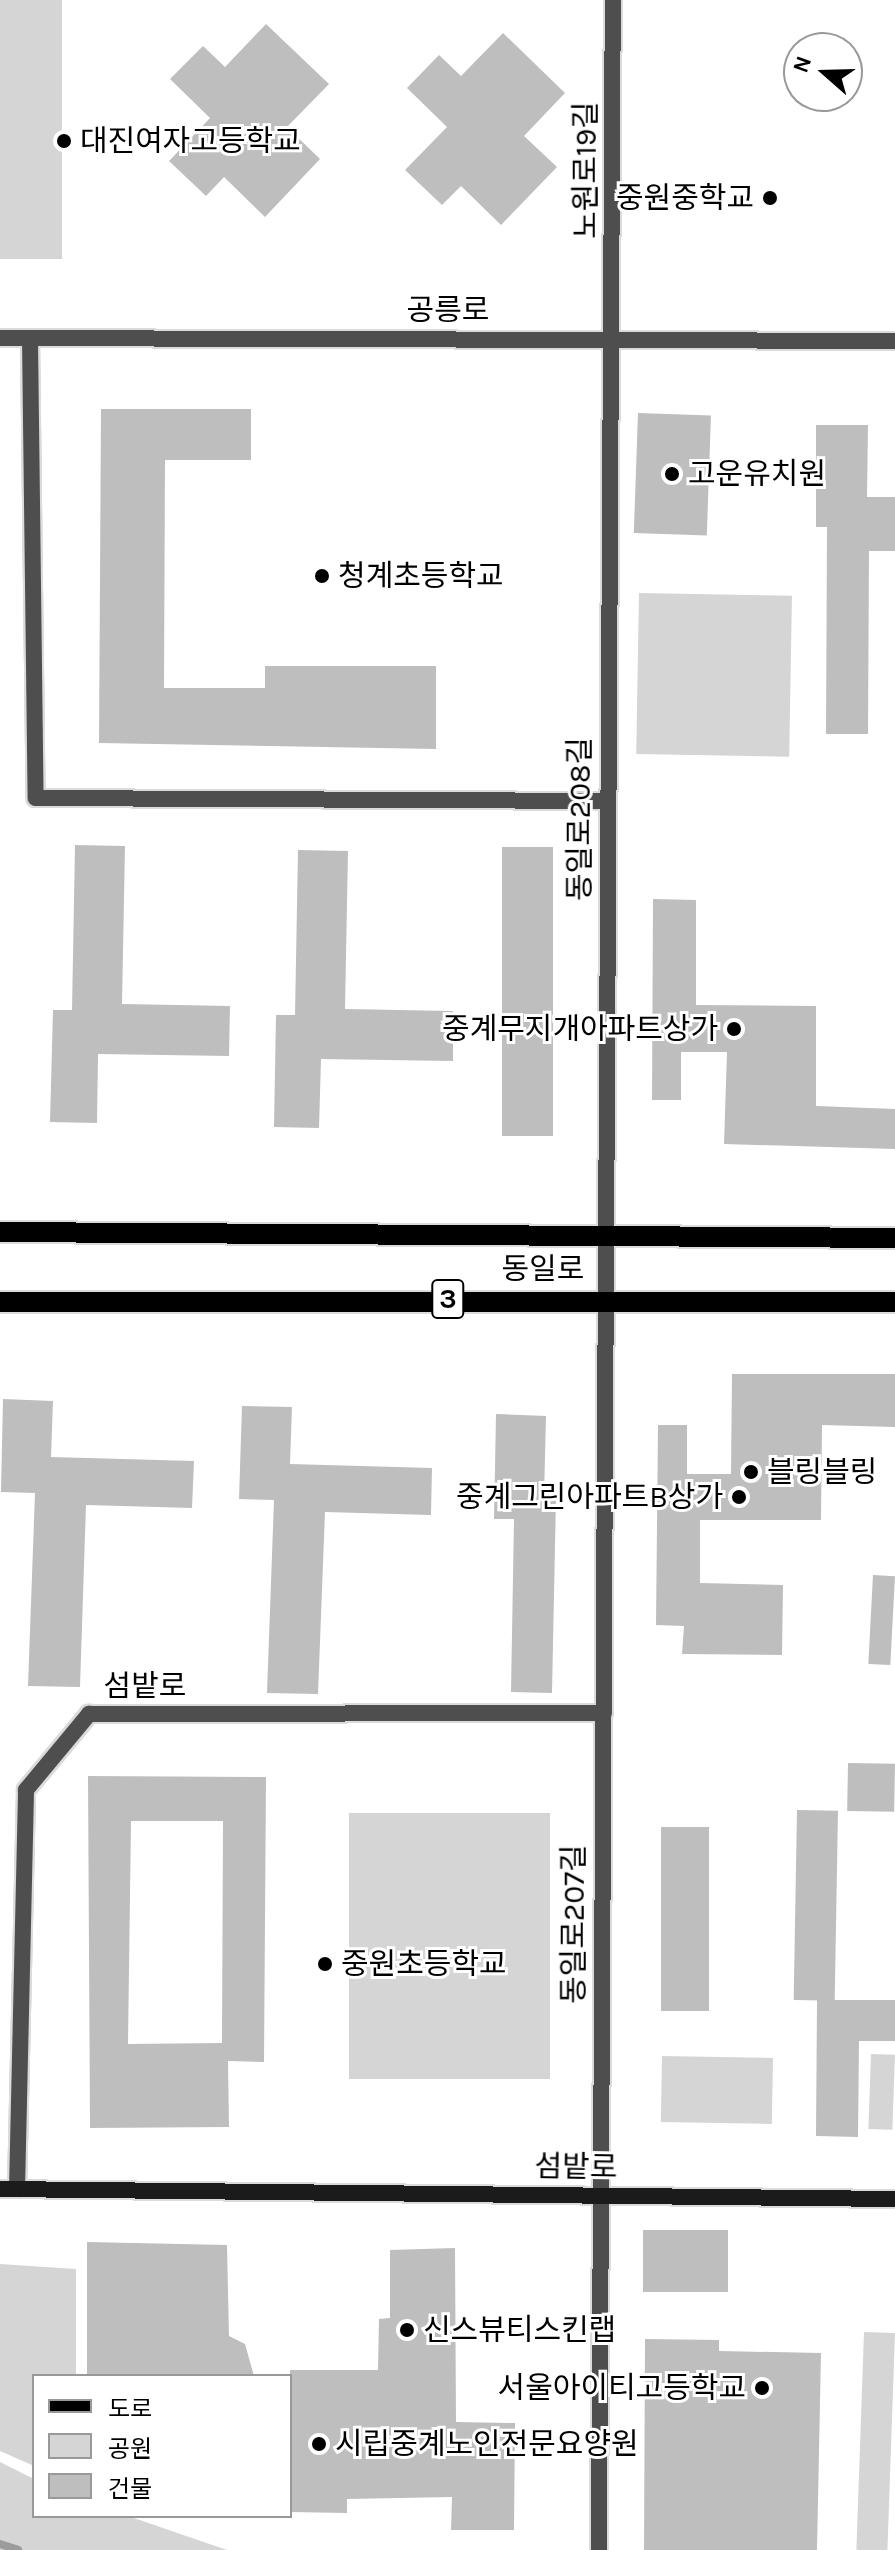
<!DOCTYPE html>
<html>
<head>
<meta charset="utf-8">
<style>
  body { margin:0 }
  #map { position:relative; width:895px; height:2550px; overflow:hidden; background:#fff; font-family:Karla,"Noto Sans KR",sans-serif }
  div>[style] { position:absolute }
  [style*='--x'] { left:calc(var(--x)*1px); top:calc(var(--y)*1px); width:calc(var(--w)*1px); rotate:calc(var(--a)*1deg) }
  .green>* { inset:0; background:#d5d5d5; transform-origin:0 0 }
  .stream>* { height:8px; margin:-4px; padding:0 4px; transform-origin:4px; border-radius:4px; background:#9c9c9c }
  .building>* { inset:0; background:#bebebe; transform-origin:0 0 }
  .roads { filter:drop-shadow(2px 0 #dbdbdb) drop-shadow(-2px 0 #dbdbdb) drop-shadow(0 2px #dbdbdb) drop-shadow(0 -2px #dbdbdb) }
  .minor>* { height:16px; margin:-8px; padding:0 8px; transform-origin:8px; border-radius:8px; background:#4e4e4e }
  .tertiary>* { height:16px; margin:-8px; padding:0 8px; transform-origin:8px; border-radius:8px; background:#4e4e4e }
  .secondary>* { height:16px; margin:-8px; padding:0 8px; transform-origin:8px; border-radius:8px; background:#1b1b1b }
  .primary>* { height:20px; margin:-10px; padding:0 10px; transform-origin:10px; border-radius:10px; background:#000 }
  .dots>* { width:22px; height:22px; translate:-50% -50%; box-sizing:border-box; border:4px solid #fff; border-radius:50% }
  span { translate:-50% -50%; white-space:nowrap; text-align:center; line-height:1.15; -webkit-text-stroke:6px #fff; paint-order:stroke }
  .shield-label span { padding:2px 6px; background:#fff; border:2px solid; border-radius:6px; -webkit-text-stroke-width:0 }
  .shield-label { font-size:28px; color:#000; font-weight:700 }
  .poi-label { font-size:30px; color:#000 }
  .left { translate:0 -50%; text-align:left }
  .right { translate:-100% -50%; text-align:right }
  .street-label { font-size:30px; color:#000 }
  .legend { position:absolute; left:32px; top:2374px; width:260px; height:144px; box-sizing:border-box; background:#fff; border:2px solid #999; margin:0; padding:10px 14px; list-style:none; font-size:24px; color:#000 }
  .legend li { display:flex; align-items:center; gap:16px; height:40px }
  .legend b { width:40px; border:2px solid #999 }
  .north { position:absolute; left:783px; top:32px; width:80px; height:80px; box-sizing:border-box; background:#fff; border:2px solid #999; border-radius:50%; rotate:290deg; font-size:22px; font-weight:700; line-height:32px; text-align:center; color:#000 }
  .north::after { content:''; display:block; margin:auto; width:28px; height:36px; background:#000; clip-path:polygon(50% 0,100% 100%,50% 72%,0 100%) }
</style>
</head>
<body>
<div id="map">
  <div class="green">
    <div style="left:0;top:0;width:62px;height:259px"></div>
    <div style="left:639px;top:593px;width:153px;height:161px;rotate:1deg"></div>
    <div style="left:349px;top:1813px;width:201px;height:266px"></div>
    <div style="left:871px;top:2054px;width:24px;height:75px;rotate:2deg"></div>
    <div style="left:662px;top:2056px;width:111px;height:66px;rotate:1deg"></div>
    <div style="clip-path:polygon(0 2264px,76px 2269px,76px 2376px,34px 2376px,34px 2466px,0 2451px)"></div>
    <div style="left:864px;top:2332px;width:31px;height:218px;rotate:2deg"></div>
    <div style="clip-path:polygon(0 2462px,34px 2479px,34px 2516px,128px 2516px,227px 2550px,0 2550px)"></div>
  </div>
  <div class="stream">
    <div style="--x:0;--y:2544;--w:19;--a:18"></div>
  </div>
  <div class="building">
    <div style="clip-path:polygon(266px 24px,329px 84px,287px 127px,320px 159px,265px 217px,224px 177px,206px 196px,169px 161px,210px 118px,170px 79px,203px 46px,225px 67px)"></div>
    <div style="clip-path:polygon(503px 33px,565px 93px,524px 136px,557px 167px,501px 225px,461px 186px,442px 205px,405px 170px,447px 127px,407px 88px,439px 55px,461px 76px)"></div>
    <div style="clip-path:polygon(101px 409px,251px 409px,251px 460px,165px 460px,164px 688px,265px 688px,265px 666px,436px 666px,436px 749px,99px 743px)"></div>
    <div style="left:638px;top:413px;width:73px;height:120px;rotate:2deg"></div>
    <div style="clip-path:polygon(816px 425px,868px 425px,867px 497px,895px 497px,895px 551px,869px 551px,868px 734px,826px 734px,827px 527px,816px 527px)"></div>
    <div style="clip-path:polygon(75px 845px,125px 846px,122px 1004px,230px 1006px,229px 1056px,98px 1054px,97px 1123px,50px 1122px,53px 1010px,72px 1010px)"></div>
    <div style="left:553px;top:847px;width:289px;height:51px;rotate:90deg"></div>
    <div style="clip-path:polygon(298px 850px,348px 851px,345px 1009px,453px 1011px,453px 1061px,321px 1059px,319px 1128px,274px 1127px,276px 1015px,295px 1015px)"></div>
    <div style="clip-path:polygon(653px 899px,696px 900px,696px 1005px,816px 1006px,816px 1106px,895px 1109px,895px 1149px,724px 1144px,727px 1052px,681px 1052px,681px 1100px,652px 1100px)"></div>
    <div style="clip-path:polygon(732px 1374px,895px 1374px,895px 1427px,822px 1425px,821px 1520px,700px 1520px,700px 1583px,783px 1585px,782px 1655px,682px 1654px,684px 1626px,656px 1625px,658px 1425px,687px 1425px,687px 1474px,731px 1474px)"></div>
    <div style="clip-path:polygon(3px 1399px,53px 1401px,51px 1457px,194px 1461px,192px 1508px,86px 1505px,80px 1687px,28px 1686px,35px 1493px,1px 1492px)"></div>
    <div style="clip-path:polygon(242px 1406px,292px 1407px,290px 1464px,432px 1468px,431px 1515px,325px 1512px,318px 1694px,267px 1693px,274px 1500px,239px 1499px)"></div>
    <div style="clip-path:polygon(496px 1414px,546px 1416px,544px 1497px,556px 1497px,552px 1693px,511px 1692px,514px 1519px,494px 1519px)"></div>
    <div style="left:873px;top:1575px;width:22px;height:89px;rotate:3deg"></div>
    <div style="left:848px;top:1763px;width:47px;height:48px;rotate:1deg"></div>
    <div style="clip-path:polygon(evenodd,88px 1776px,266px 1777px,264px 2062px,228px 2061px,229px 2127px,90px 2128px,88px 1776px,131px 1821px,223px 1821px,222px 2043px,128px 2044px,131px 1821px)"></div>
    <div style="left:797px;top:1810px;width:41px;height:190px;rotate:1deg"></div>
    <div style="left:661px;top:1827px;width:48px;height:184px"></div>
    <div style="clip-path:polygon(817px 2000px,895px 2000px,895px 2041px,859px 2041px,858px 2137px,816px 2136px)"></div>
    <div style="left:643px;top:2230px;width:85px;height:62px"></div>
    <div style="clip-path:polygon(87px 2242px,227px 2245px,229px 2336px,245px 2344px,254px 2376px,87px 2376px)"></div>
    <div style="clip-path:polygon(455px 2248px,456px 2422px,515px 2423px,514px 2530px,451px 2530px,452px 2497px,347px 2499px,347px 2513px,290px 2512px,290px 2370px,378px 2370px,379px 2319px,390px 2318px,390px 2250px)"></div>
    <div style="clip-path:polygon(645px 2339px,719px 2340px,719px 2351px,821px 2353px,817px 2550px,644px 2550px)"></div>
  </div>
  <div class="roads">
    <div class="minor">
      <div style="--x:30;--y:339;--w:459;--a:89.3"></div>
      <div style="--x:36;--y:798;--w:571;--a:0.3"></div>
      <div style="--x:17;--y:2189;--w:399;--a:-88.7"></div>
      <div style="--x:26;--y:1790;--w:99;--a:-50.3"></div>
      <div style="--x:89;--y:1714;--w:515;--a:-0.11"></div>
    </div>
    <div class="tertiary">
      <div style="--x:0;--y:338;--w:895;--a:0.19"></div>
      <div style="--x:599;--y:2550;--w:2550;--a:-89.69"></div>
    </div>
    <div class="secondary">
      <div style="--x:0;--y:2189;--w:895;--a:0.64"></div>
    </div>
    <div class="primary">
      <div style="--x:0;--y:1232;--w:895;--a:0.38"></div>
      <div style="--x:0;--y:1302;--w:895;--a:0"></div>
    </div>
  </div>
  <div class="dots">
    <div style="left:64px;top:141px;background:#000"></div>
    <div style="left:770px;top:198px;background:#000"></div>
    <div style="left:672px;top:474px;background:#000"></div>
    <div style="left:322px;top:576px;background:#000"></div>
    <div style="left:734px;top:1029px;background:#000"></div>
    <div style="left:751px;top:1472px;background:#000"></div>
    <div style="left:739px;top:1497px;background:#000"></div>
    <div style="left:325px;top:1964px;background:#000"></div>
    <div style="left:407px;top:2330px;background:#000"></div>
    <div style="left:762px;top:2388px;background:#000"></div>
    <div style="left:319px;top:2444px;background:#000"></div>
  </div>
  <div class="shield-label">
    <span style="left:448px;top:1299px">3</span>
  </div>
  <div class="poi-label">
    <span class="left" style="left:80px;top:141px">대진여자고등학교</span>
    <span class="right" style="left:754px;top:198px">중원중학교</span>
    <span class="left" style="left:688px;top:474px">고운유치원</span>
    <span class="left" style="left:338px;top:576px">청계초등학교</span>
    <span class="right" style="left:718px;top:1029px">중계무지개아파트상가</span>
    <span class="left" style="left:767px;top:1472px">블링블링</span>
    <span class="right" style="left:723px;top:1497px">중계그린아파트B상가</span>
    <span class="left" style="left:341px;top:1964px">중원초등학교</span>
    <span class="left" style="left:423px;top:2330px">신스뷰티스킨랩</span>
    <span class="right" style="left:746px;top:2388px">서울아이티고등학교</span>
    <span class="left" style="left:335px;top:2444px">시립중계노인전문요양원</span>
  </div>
  <div class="street-label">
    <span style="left:586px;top:170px;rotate:-90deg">노원로19길</span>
    <span style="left:448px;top:310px">공릉로</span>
    <span style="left:580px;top:819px;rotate:-90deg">동일로208길</span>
    <span style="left:543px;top:1269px">동일로</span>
    <span style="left:145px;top:1686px">섬밭로</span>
    <span style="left:574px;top:1924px;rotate:-90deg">동일로207길</span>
    <span style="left:576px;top:2167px;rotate:1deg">섬밭로</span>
  </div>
  <ul class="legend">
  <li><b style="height:10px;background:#000"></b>도로</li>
  <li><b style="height:22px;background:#d5d5d5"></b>공원</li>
  <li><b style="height:22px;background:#bebebe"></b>건물</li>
  </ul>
  <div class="north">N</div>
</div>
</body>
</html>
